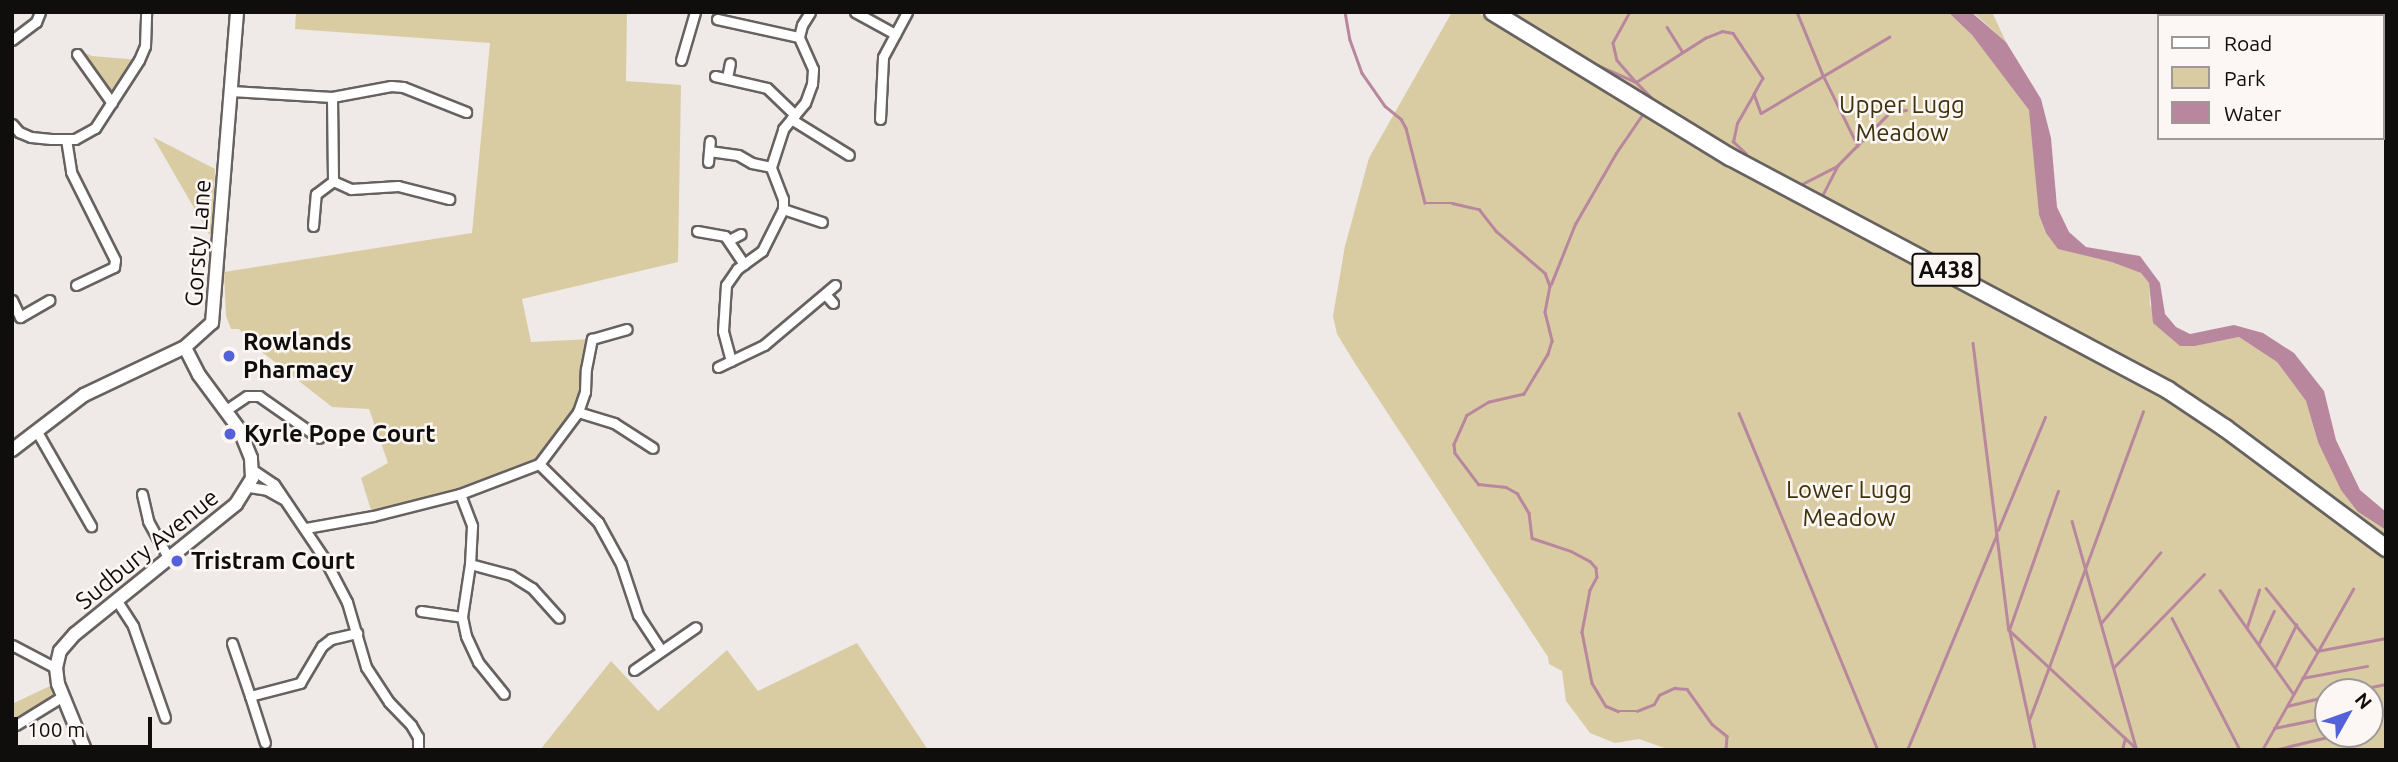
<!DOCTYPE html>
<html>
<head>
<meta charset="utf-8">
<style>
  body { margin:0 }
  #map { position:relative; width:2398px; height:762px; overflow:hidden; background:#efe9e7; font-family:Ubuntu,sans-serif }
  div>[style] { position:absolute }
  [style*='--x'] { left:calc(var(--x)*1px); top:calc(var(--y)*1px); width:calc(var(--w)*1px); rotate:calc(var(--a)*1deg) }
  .green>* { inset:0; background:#d9cca3 }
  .water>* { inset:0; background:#b8879d }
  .stream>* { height:2.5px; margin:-1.25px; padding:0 1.25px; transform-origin:1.25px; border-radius:1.25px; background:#b8879d }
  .roads { filter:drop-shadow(2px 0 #676260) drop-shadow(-2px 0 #676260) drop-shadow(0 2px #676260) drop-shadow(0 -2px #676260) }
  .street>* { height:9px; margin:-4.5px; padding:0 4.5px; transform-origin:4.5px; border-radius:4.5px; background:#fff }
  .secondary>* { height:12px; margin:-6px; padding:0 6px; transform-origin:6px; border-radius:6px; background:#fff }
  .highway>* { height:16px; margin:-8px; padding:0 8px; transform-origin:8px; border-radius:8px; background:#fff }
  .dots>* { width:19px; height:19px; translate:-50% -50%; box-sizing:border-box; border:4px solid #fcf6f4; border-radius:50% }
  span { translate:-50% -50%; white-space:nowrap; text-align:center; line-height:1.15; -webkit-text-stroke:5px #fcf6f4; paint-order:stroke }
  .shield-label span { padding:2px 5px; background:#fcf6f4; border:2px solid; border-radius:5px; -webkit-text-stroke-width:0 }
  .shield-label { font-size:23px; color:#100e0d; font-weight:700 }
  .park-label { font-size:24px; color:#3e320a }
  .street-label { font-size:24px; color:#100e0d }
  .poi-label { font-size:24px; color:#100e0d; font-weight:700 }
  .left { translate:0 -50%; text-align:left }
  .frame { position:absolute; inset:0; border:14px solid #100e0d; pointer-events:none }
  .legend { position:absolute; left:2157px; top:14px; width:228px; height:126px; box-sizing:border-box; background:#fcf6f4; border:2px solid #9e9998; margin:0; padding:9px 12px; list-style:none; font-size:21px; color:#100e0d }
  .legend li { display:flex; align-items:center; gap:14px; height:35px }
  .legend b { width:35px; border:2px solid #9e9998 }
  .north { position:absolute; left:2314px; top:678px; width:70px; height:70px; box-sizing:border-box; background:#fcf6f4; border:2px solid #9e9998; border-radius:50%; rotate:50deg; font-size:19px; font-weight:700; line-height:28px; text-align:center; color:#100e0d }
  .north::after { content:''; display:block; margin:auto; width:24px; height:32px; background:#5362d8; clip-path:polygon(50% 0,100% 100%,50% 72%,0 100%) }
  .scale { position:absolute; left:14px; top:717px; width:138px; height:32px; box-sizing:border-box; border:4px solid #100e0d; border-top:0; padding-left:9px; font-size:21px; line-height:24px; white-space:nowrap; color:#100e0d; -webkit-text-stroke:5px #fcf6f4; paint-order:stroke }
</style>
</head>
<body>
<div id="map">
  <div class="green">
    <div style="clip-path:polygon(296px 12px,627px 12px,626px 81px,681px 85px,678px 262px,522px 299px,531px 342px,592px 339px,585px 392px,539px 464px,373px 516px,361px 478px,388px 463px,369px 409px,332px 407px,257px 348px,239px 329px,231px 329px,226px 316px,224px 272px,472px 233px,490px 43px,295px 29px)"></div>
    <div style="clip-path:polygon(evenodd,1452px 12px,1477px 12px,1666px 129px,2190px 410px,2386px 552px,2386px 750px,1670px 750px,1639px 739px,1615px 743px,1590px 733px,1566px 701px,1562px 671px,1549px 664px,1548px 657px,1356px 365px,1337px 334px,1333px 316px,1345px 246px,1369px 158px,1452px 12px,2328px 692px,2370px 692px,2370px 734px,2328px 734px,2328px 692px)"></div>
    <div style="clip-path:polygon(1506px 12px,1948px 12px,1972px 35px,2030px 110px,2039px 215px,2046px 233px,2141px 273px,2149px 283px,2150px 306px,2195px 346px,2239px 337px,2277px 362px,2306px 401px,2318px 442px,2358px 512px,2386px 530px,2386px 540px,2215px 411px,2163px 378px,1705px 135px)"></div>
    <div style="clip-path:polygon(1971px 12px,1992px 12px,2006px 42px,1976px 15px)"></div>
    <div style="clip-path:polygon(74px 48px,92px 56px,139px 60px,112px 103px)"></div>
    <div style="clip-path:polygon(153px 137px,215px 169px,212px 239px)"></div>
    <div style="clip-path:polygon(857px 643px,928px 750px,540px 750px,611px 661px,658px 711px,727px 650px,758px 691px)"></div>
    <div style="clip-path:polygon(50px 686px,54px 698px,12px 723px,12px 704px)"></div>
  </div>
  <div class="water">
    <div style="clip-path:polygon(1948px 12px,1971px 12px,2006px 42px,2041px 99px,2051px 138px,2057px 207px,2069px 232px,2086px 247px,2140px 256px,2160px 283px,2165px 314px,2176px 327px,2190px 334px,2234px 325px,2263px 333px,2294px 353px,2324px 391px,2336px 440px,2360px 490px,2386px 512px,2386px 530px,2358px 512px,2341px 490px,2318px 442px,2306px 401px,2277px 362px,2239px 337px,2195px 346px,2180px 346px,2153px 323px,2149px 283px,2141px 273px,2112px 262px,2058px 249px,2046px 233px,2039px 215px,2029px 110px,1972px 35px)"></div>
  </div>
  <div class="stream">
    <div style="--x:1345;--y:12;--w:28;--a:80"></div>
    <div style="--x:1350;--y:40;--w:35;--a:70"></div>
    <div style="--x:1362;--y:73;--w:40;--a:55.1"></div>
    <div style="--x:1385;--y:106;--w:21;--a:39"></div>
    <div style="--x:1401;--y:119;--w:10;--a:61"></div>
    <div style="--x:1406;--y:128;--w:77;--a:75.8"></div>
    <div style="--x:1425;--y:203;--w:27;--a:0"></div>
    <div style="--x:1452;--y:203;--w:28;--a:13"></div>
    <div style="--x:1479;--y:209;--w:28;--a:52"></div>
    <div style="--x:1496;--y:231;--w:65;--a:40.6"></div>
    <div style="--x:1545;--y:273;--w:14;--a:69"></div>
    <div style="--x:1550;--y:286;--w:26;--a:101"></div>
    <div style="--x:1545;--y:312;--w:30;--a:76"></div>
    <div style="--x:1552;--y:341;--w:14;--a:107"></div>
    <div style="--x:1548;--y:354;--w:47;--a:121"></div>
    <div style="--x:1524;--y:394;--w:36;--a:167"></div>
    <div style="--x:1489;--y:402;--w:26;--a:149"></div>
    <div style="--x:1467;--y:415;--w:32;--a:114"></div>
    <div style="--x:1454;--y:444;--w:9;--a:84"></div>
    <div style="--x:1455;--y:453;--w:39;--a:53"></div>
    <div style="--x:1478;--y:484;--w:28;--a:6"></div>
    <div style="--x:1506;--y:487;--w:13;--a:29"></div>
    <div style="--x:1517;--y:493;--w:23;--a:59"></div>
    <div style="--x:1529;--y:513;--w:25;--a:83"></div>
    <div style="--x:1532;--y:538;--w:41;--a:18.4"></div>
    <div style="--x:1571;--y:551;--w:21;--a:28"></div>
    <div style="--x:1590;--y:561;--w:9;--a:49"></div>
    <div style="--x:1596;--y:568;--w:9;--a:84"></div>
    <div style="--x:1597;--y:577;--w:15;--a:118"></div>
    <div style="--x:1590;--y:590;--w:43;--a:100.8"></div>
    <div style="--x:1582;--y:632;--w:52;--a:78.9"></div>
    <div style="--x:1592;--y:683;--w:27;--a:59"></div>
    <div style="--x:1606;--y:706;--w:13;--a:23"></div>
    <div style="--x:1618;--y:711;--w:19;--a:0"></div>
    <div style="--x:1637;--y:711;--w:18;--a:-22"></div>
    <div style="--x:1654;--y:704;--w:10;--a:-61"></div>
    <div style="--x:1659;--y:695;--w:17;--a:-25"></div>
    <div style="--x:1674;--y:688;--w:13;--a:4"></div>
    <div style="--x:1687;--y:689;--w:43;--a:54.5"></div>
    <div style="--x:1712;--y:724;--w:19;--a:39"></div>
    <div style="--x:1727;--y:736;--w:14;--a:94"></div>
    <div style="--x:1509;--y:12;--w:81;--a:31.9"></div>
    <div style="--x:1630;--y:12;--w:35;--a:119"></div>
    <div style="--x:1613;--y:43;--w:17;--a:77"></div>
    <div style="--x:1617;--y:60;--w:29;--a:49"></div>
    <div style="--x:1636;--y:82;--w:82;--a:-32.5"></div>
    <div style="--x:1705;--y:38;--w:18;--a:-22"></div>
    <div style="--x:1722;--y:31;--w:11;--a:10"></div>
    <div style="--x:1733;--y:33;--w:54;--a:56.3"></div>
    <div style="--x:1763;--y:78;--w:18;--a:119"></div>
    <div style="--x:1797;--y:12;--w:68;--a:67.6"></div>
    <div style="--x:1823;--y:75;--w:79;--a:63.8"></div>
    <div style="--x:1667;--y:27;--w:28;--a:58"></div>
    <div style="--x:1586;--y:60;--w:55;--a:23.7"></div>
    <div style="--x:1636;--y:82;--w:30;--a:45"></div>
    <div style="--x:1713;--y:138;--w:43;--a:28.9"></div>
    <div style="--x:1746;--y:154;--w:18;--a:-137"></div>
    <div style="--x:1733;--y:142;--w:19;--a:-78"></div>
    <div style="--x:1737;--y:123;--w:34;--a:-60"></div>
    <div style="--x:1754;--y:94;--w:20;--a:70"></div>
    <div style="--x:1761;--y:113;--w:149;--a:-30.7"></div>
    <div style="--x:1800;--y:185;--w:42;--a:-27.2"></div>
    <div style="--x:1837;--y:166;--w:76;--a:-45.5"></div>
    <div style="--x:1890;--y:112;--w:16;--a:-7"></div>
    <div style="--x:1822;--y:196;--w:34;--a:-63"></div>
    <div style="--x:1551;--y:284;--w:65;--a:-68.2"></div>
    <div style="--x:1575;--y:224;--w:82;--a:-60"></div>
    <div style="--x:1616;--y:153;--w:46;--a:-55.6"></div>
    <div style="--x:1973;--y:343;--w:289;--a:82.9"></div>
    <div style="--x:2009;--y:630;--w:173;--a:42.9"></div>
    <div style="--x:1739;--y:413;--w:365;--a:67.6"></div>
    <div style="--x:2072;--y:521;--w:238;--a:74.2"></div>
    <div style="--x:1998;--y:530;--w:122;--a:-67.4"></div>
    <div style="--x:2266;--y:588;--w:81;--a:51"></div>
    <div style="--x:2317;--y:651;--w:70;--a:-10.7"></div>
    <div style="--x:2220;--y:590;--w:126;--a:54.7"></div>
    <div style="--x:2172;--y:618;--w:148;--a:62.7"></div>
    <div style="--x:2101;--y:623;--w:92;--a:-49.9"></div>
    <div style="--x:2247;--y:627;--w:39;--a:-72"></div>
    <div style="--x:2259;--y:643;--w:35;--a:-65"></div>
    <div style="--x:2276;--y:666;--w:46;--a:-64"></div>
    <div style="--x:2049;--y:667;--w:272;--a:-69.8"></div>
    <div style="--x:2114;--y:667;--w:129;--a:-45.9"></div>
    <div style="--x:2302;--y:678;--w:66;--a:-10.5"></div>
    <div style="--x:2348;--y:692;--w:39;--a:-12"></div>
    <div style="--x:2287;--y:706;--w:42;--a:-13.7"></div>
    <div style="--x:2029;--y:720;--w:57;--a:-69.3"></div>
    <div style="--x:2274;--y:728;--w:55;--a:-11.5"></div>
    <div style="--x:1907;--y:750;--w:232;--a:-67.4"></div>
    <div style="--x:2035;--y:750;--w:123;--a:-102.2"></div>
    <div style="--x:2009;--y:630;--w:147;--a:-70.6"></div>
    <div style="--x:2122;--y:750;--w:12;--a:-76"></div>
    <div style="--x:2262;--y:750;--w:185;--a:-60.5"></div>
    <div style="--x:2274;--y:750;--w:60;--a:-13.6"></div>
  </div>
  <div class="roads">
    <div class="street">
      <div style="--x:855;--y:12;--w:46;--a:28.8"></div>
      <div style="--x:717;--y:19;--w:84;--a:12.4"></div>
      <div style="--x:12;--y:40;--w:30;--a:-37"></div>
      <div style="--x:36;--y:22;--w:11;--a:-68"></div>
      <div style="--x:77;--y:54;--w:60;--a:54.5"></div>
      <div style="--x:681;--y:60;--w:50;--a:-73.7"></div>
      <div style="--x:715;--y:76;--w:53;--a:13"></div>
      <div style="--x:767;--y:88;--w:39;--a:44"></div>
      <div style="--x:727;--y:78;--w:15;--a:-79"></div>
      <div style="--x:231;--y:91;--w:101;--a:3.4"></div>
      <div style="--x:332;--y:97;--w:60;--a:-10.6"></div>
      <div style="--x:391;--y:86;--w:12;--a:5"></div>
      <div style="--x:403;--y:87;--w:68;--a:21.6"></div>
      <div style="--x:332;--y:97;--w:84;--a:89.3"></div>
      <div style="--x:333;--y:181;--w:20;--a:24"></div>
      <div style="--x:351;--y:189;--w:47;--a:-3.7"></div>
      <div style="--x:398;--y:186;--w:53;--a:14.3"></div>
      <div style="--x:791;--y:119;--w:68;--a:31.8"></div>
      <div style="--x:880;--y:119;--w:62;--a:-87.2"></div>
      <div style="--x:883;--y:57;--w:51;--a:-61.9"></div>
      <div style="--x:12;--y:124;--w:11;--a:49"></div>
      <div style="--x:19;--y:132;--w:13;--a:23"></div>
      <div style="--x:31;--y:137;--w:20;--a:6"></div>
      <div style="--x:51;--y:139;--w:24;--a:0"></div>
      <div style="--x:75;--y:139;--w:23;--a:-29"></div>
      <div style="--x:95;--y:128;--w:81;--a:-57.1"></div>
      <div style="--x:139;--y:60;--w:15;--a:-67"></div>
      <div style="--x:145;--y:46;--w:34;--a:-88"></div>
      <div style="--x:66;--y:139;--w:33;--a:81"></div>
      <div style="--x:71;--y:172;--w:98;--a:63.4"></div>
      <div style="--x:115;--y:260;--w:7;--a:98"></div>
      <div style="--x:114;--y:267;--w:42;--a:154.7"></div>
      <div style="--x:709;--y:151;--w:29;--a:8"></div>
      <div style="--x:738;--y:155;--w:16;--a:30"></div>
      <div style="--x:752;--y:163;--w:19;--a:12"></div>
      <div style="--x:708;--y:162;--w:21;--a:-85"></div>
      <div style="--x:783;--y:209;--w:41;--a:18.4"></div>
      <div style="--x:313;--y:226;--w:32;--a:-85"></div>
      <div style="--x:316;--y:194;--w:21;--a:-37"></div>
      <div style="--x:697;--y:231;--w:28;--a:10"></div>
      <div style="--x:725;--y:236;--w:34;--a:56"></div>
      <div style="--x:729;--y:240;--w:13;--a:-27"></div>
      <div style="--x:825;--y:294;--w:12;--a:48"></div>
      <div style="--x:12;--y:300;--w:19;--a:65"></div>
      <div style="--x:20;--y:317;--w:34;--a:-30"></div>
      <div style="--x:731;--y:361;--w:31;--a:-105"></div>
      <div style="--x:723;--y:331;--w:46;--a:-86.3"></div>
      <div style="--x:726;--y:285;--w:19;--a:-55"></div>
      <div style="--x:737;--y:269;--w:31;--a:-36"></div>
      <div style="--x:762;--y:251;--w:47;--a:-63.4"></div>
      <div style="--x:783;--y:209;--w:10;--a:-90"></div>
      <div style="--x:783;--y:199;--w:34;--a:-111"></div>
      <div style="--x:771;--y:167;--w:40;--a:-72"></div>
      <div style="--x:783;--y:129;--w:34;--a:-50"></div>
      <div style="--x:805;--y:103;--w:20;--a:-70"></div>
      <div style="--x:812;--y:84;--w:15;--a:-86"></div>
      <div style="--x:813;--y:69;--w:35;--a:-114"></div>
      <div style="--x:799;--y:37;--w:12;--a:-76"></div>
      <div style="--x:802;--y:25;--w:15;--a:-58"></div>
      <div style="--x:718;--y:367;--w:51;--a:-25.6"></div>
      <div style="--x:764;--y:345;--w:93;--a:-40.2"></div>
      <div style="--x:226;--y:410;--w:25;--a:-34"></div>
      <div style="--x:247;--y:396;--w:12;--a:0"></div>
      <div style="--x:259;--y:396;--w:73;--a:35"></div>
      <div style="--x:578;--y:412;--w:38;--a:17"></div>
      <div style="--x:614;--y:423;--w:46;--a:32.7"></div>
      <div style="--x:36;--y:430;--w:111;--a:60.2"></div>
      <div style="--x:539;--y:464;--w:83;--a:44.5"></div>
      <div style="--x:598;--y:522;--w:48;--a:61.3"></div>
      <div style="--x:621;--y:564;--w:54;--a:71.6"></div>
      <div style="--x:638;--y:615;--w:42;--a:56.7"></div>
      <div style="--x:253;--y:470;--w:25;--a:34"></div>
      <div style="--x:274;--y:484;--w:89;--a:56"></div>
      <div style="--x:324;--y:558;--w:50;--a:62.4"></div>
      <div style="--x:347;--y:602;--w:68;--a:73.7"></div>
      <div style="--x:366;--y:667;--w:42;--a:56.7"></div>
      <div style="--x:389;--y:702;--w:32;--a:46"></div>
      <div style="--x:411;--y:725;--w:14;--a:60"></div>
      <div style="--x:418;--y:737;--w:13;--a:90"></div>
      <div style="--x:249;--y:487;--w:18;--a:9"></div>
      <div style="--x:267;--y:490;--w:18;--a:29"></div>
      <div style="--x:142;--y:494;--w:28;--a:77"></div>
      <div style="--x:148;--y:521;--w:43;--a:61.1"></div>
      <div style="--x:460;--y:494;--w:34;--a:69"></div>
      <div style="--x:472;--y:526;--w:38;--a:93"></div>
      <div style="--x:470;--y:564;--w:54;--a:98.6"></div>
      <div style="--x:462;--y:617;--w:19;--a:78"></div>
      <div style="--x:466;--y:636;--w:29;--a:65"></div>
      <div style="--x:478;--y:662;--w:41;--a:50.9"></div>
      <div style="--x:306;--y:528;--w:68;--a:-10.2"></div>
      <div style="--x:373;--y:516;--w:90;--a:-14.2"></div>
      <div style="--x:460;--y:494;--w:85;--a:-20.8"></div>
      <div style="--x:539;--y:464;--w:65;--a:-53.1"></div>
      <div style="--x:578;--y:412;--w:21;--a:-71"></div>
      <div style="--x:585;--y:392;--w:23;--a:-88"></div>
      <div style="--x:586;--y:369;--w:31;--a:-79"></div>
      <div style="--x:592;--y:339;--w:36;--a:-16"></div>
      <div style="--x:470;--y:564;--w:42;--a:15"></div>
      <div style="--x:511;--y:575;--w:25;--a:32"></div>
      <div style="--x:532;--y:588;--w:40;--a:48"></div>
      <div style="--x:117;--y:601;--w:30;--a:57"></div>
      <div style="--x:133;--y:626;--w:97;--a:70.8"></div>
      <div style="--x:421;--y:611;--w:41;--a:8.3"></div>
      <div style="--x:232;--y:643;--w:56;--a:71.2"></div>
      <div style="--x:250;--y:696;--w:52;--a:-14.6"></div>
      <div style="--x:300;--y:683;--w:43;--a:-59.3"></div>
      <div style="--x:322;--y:646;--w:11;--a:-38"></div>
      <div style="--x:331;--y:639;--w:27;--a:-13"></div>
      <div style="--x:12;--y:645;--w:50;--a:27.6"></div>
      <div style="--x:634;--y:670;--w:75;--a:-34.7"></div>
      <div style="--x:250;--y:696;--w:49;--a:72.3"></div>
      <div style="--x:16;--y:725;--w:55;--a:-31.7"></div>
    </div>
    <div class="secondary">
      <div style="--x:12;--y:450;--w:91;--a:-37.4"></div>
      <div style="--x:84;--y:395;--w:112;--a:-25.4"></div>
      <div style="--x:185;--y:347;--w:36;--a:-42"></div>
      <div style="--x:212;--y:323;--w:312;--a:-85.4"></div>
      <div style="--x:85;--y:750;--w:71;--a:-112.2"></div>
      <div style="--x:58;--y:684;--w:16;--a:-97"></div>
      <div style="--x:56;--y:668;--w:17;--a:-77"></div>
      <div style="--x:60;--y:651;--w:23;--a:-49"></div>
      <div style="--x:75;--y:634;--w:207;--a:-38.9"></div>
      <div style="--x:236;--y:504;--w:31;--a:-58"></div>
      <div style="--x:252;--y:478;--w:20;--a:-93"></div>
      <div style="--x:251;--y:458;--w:31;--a:-112"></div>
      <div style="--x:239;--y:429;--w:67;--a:-126.5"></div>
      <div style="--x:199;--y:375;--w:31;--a:-117"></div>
    </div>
    <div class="highway">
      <div style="--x:1493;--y:12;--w:278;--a:31.5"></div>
      <div style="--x:1730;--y:157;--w:496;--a:28"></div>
      <div style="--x:2168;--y:390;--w:69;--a:33.7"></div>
      <div style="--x:2225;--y:428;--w:201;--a:36.7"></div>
    </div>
  </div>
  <div class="dots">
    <div style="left:229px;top:356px;background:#5362d8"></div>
    <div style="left:230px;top:434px;background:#5362d8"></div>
    <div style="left:177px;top:561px;background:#5362d8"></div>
  </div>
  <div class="shield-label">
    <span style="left:1946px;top:270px">A438</span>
  </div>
  <div class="park-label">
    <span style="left:1902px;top:119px">Upper Lugg<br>Meadow</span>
    <span style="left:1849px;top:504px">Lower Lugg<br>Meadow</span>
  </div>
  <div class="street-label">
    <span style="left:198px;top:243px;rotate:-86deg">Gorsty Lane</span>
    <span style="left:147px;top:549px;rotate:-39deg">Sudbury Avenue</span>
  </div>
  <div class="poi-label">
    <span class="left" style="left:243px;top:356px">Rowlands<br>Pharmacy</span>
    <span class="left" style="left:244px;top:434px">Kyrle Pope Court</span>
    <span class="left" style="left:191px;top:561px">Tristram Court</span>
  </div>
  <div class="frame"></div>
  <ul class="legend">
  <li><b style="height:9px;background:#fff"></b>Road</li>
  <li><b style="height:19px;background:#d9cca3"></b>Park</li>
  <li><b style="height:19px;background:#b8879d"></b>Water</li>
  </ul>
  <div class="north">N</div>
  <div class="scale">100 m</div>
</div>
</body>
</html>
